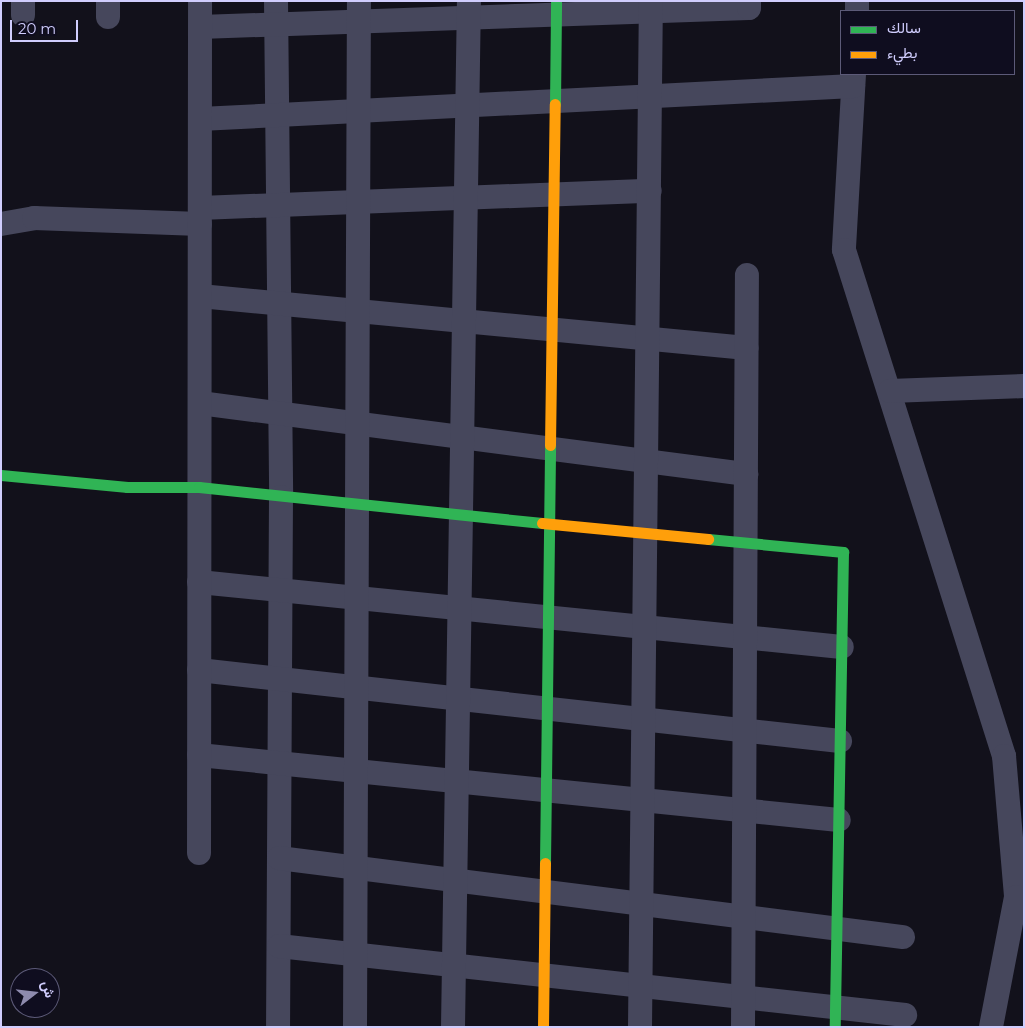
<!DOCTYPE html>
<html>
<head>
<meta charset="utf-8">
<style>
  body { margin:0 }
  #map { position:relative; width:1025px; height:1028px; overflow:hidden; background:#12111b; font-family:Montserrat,Vazirmatn,sans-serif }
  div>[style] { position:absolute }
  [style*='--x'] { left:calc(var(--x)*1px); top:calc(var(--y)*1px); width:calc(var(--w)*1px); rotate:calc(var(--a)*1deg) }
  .street>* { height:24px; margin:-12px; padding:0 12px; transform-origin:12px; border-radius:12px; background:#46475c }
  .fast>* { height:11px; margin:-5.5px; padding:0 5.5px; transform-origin:5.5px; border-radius:5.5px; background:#30b455 }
  .slow>* { height:11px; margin:-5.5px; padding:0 5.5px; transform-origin:5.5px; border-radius:5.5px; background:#ff9f0a }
  span { translate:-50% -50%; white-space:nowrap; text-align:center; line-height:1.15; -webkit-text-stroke:4px #0f0d1f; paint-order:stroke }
  .frame { position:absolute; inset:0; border:2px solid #d0cdfd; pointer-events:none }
  .legend { position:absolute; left:840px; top:10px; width:175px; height:65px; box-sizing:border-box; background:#0f0d1f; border:1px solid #5c5a78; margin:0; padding:6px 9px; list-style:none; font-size:15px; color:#d0cdfd }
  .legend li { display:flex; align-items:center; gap:10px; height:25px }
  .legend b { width:25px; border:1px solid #5c5a78 }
  .north { position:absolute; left:10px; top:968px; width:50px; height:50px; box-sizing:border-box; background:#0f0d1f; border:1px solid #5c5a78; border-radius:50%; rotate:74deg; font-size:14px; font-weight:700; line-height:20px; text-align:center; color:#d0cdfd }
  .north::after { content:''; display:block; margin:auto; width:18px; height:22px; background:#8e8bae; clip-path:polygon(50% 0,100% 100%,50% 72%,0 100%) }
  .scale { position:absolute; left:10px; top:20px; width:68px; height:22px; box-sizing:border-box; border:2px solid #d0cdfd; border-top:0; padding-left:6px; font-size:15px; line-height:18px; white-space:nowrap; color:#d0cdfd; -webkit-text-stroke:4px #0f0d1f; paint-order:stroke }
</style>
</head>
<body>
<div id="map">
  <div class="street">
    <div style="--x:23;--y:1;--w:14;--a:90"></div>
    <div style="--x:108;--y:1;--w:16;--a:90"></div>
    <div style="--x:276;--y:1;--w:496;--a:89.4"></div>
    <div style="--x:281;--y:497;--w:530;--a:90.32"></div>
    <div style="--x:857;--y:11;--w:10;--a:-90"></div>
    <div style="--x:200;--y:27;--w:549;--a:-1.98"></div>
    <div style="--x:749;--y:8;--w:7;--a:-90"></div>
    <div style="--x:854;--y:74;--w:176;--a:93.3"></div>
    <div style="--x:844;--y:250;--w:531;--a:72.45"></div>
    <div style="--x:1004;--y:756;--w:142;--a:85.1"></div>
    <div style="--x:1016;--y:897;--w:132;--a:100.9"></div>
    <div style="--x:200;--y:119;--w:654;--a:-2.89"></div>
    <div style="--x:200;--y:208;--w:450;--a:-2.2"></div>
    <div style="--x:1;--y:224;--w:34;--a:-10"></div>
    <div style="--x:34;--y:218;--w:166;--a:2.1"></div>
    <div style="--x:200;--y:296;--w:549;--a:5.43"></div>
    <div style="--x:890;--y:391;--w:134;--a:-2.1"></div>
    <div style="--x:200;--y:403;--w:551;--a:7.41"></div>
    <div style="--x:199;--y:582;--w:646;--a:5.77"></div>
    <div style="--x:199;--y:670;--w:645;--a:6.32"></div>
    <div style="--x:199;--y:755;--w:643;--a:5.8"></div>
    <div style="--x:199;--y:853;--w:852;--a:-89.93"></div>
    <div style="--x:279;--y:858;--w:629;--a:7.22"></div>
    <div style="--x:279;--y:946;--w:630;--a:6.29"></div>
    <div style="--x:355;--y:1027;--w:1026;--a:-89.78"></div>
    <div style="--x:453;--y:1027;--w:1026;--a:-89.11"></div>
    <div style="--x:640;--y:1027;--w:1026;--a:-89.39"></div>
    <div style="--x:743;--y:1027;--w:752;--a:-89.7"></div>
  </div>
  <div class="fast">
    <div style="--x:555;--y:104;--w:103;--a:-89.4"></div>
    <div style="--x:1;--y:475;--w:127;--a:5.4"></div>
    <div style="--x:127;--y:487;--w:72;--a:0"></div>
    <div style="--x:199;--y:487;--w:345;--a:6"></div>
    <div style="--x:708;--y:539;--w:136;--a:5.5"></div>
    <div style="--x:843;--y:552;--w:475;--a:91"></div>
    <div style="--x:545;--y:863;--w:418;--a:-89.3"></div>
  </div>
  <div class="slow">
    <div style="--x:550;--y:445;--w:341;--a:-89.2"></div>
    <div style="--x:542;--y:523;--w:167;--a:5.5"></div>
    <div style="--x:543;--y:1027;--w:164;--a:-89.3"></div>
  </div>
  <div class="frame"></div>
  <ul class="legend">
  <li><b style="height:6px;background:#30b455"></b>سالك</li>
  <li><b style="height:6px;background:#ff9f0a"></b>بطيء</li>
  </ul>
  <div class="north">ش</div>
  <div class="scale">20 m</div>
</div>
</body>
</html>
